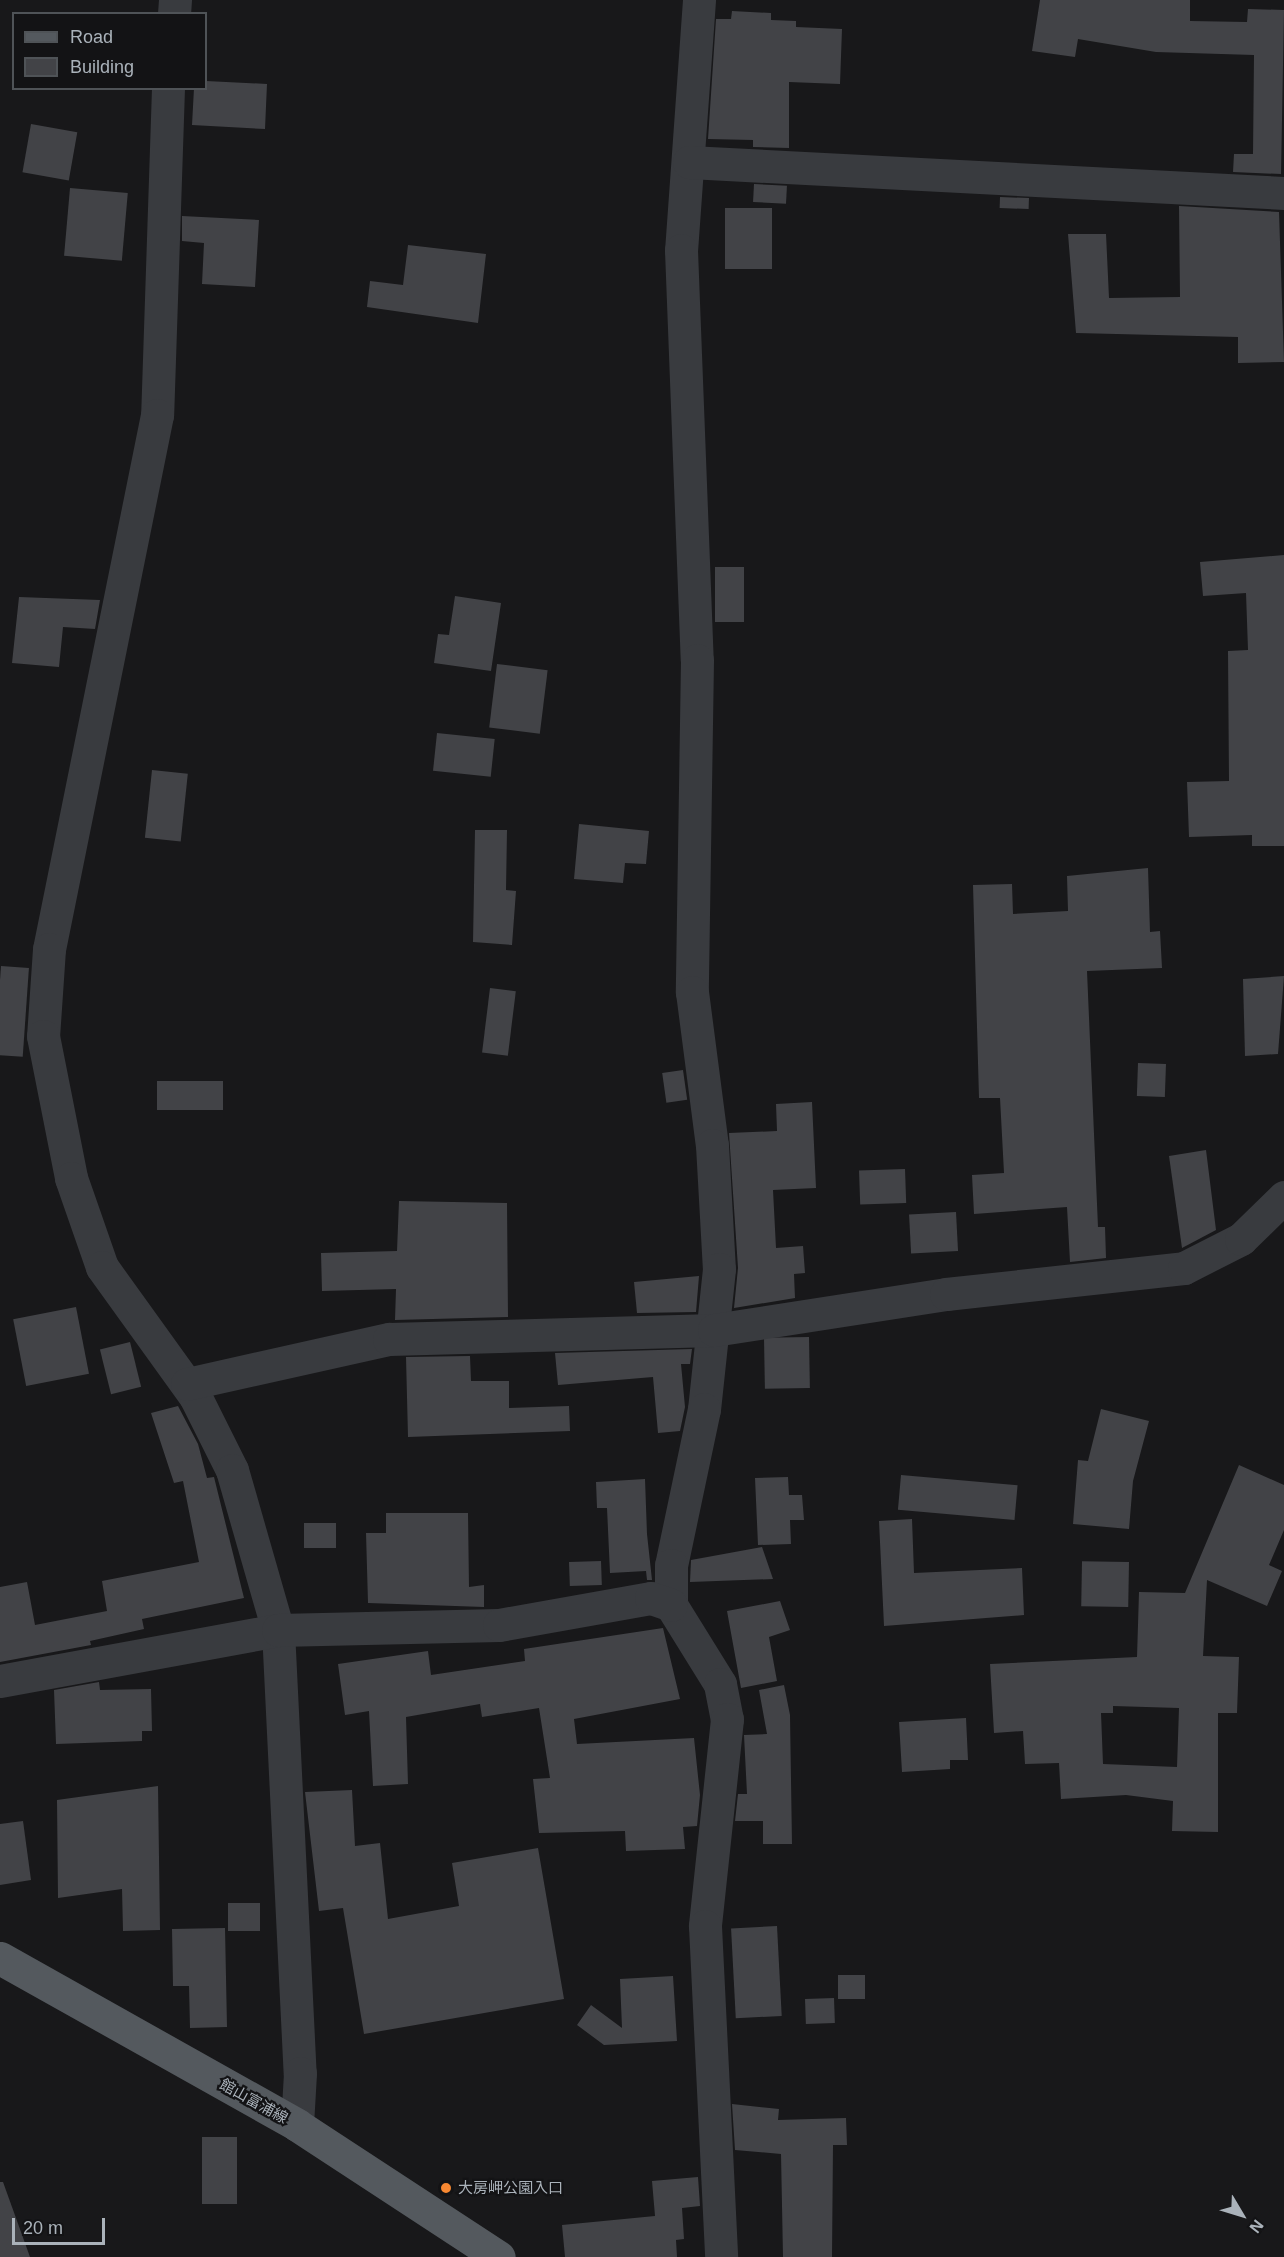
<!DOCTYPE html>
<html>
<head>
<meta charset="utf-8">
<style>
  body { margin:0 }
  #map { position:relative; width:1284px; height:2257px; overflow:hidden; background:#18181a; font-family:Helvetica,"Noto Sans JP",sans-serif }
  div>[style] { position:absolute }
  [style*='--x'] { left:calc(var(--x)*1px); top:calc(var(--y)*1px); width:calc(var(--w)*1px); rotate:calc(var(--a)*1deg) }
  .building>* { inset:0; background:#424347; transform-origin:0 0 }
  .minor>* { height:33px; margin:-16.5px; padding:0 16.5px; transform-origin:16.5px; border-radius:16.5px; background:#393b3f }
  .major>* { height:33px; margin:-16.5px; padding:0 16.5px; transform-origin:16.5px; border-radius:16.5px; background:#54595e }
  .dots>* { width:16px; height:16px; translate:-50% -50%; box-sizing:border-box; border:3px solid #131315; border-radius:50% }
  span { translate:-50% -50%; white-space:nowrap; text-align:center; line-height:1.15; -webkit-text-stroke:4.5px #131315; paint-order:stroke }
  .street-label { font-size:15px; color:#aab2ba }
  .poi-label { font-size:15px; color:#aab2ba }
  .left { translate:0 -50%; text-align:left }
  .legend { position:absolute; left:12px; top:12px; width:195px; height:78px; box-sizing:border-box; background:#131315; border:2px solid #4f5357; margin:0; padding:8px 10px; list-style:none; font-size:18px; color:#aab2ba }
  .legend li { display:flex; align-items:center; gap:12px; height:30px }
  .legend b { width:30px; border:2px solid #4f5357 }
  .north { position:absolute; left:1212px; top:2185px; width:60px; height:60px; -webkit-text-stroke:4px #131315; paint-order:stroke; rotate:128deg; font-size:16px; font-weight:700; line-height:24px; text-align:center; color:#aab2ba }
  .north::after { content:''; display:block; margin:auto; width:21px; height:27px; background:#aab2ba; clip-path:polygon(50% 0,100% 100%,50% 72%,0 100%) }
  .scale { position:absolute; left:12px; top:2218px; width:93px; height:27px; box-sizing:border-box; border:3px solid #aab2ba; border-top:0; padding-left:8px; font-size:18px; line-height:21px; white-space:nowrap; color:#aab2ba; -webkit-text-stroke:4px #131315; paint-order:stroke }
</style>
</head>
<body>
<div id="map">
  <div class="building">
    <div style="clip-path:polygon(1040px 0,1190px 0,1190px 21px,1247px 22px,1248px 9px,1284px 10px,1281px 174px,1233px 172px,1234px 154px,1253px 154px,1254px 55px,1156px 52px,1078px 39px,1075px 57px,1032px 51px)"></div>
    <div style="clip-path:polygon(732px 11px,771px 13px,771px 20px,796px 21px,796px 27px,842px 29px,840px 84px,789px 82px,789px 148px,753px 147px,753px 140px,708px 139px,716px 19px,731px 19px)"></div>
    <div style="clip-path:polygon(206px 81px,267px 84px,265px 129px,192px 125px,194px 88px,206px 88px)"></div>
    <div style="left:31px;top:124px;width:47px;height:49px;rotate:10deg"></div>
    <div style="left:754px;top:184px;width:33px;height:18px;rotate:3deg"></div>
    <div style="left:70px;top:188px;width:58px;height:68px;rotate:5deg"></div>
    <div style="left:1000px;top:197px;width:29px;height:11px;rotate:2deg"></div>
    <div style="clip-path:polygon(1179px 206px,1279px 212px,1284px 362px,1238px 363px,1238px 337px,1076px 333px,1068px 234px,1106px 234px,1109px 298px,1180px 297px)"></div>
    <div style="left:772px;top:208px;width:61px;height:47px;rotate:90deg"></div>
    <div style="clip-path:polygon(182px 216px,259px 220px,255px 287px,202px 284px,204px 243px,182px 241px)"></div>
    <div style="clip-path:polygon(408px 245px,486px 254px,478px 323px,367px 307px,370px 281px,403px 285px)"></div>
    <div style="clip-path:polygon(1284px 555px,1284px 846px,1252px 846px,1252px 835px,1189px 837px,1187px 782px,1229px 781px,1228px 651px,1248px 650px,1246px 593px,1203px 596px,1200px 562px)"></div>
    <div style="left:715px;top:567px;width:29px;height:55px"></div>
    <div style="clip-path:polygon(455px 596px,501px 603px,491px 671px,434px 663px,438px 634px,449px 635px)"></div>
    <div style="clip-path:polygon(19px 597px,100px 600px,95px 629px,63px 627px,59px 667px,12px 663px)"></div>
    <div style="left:497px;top:664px;width:51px;height:64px;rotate:7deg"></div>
    <div style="left:437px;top:733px;width:58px;height:38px;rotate:6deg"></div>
    <div style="left:152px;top:770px;width:36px;height:68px;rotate:6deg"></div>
    <div style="clip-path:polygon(579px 824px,649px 831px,646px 864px,625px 863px,623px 883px,574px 879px)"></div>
    <div style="clip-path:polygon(475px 830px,507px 830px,506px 890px,516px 891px,512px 945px,473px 942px)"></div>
    <div style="clip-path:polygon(1148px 868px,1150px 932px,1160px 931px,1162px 968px,1087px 971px,1098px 1227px,1105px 1227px,1106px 1258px,1070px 1262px,1067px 1207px,974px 1214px,972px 1175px,1004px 1173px,1000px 1098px,979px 1098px,973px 885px,1012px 884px,1013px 914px,1068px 911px,1067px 876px)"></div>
    <div style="left:1px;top:966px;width:28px;height:89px;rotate:4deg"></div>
    <div style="clip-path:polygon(1284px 976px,1278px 1054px,1245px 1056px,1243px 979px)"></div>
    <div style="left:490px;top:988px;width:26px;height:65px;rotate:7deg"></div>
    <div style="left:1138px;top:1063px;width:28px;height:33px;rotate:2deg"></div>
    <div style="left:683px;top:1070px;width:30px;height:21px;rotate:82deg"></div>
    <div style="left:223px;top:1081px;width:29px;height:66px;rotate:90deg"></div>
    <div style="clip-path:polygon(812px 1102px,816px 1188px,773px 1190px,776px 1248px,803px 1246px,805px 1273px,794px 1274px,795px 1298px,734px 1308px,738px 1268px,729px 1133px,777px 1131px,776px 1104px)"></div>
    <div style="clip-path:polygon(1206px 1150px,1216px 1230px,1182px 1248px,1169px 1156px)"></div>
    <div style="left:905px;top:1169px;width:34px;height:46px;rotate:88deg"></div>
    <div style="clip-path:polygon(399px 1201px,507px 1203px,508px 1317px,395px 1320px,396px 1289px,322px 1291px,321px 1253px,397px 1251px)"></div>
    <div style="left:956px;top:1212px;width:39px;height:47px;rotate:87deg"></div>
    <div style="clip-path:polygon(699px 1276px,696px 1312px,637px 1313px,634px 1282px)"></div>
    <div style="left:76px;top:1307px;width:68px;height:64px;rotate:79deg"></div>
    <div style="left:809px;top:1337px;width:51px;height:45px;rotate:89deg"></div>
    <div style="left:130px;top:1342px;width:46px;height:31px;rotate:76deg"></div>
    <div style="clip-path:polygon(692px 1349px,690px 1364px,681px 1364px,685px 1407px,680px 1431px,658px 1433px,653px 1377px,558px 1385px,555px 1353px)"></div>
    <div style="clip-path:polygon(470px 1356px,471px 1381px,509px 1381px,509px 1408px,569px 1406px,570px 1431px,408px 1437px,406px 1357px)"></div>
    <div style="clip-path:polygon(178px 1406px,198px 1444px,207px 1478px,214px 1477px,244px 1598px,142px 1619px,144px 1629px,90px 1641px,91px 1645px,0 1662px,0 1587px,27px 1582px,35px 1625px,107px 1611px,102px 1581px,199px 1562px,183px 1481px,174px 1483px,151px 1413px)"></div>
    <div style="clip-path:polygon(1101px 1409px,1149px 1421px,1133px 1481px,1129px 1529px,1073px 1524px,1078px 1460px,1088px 1461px)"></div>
    <div style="clip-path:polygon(evenodd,1239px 1465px,1284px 1485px,1284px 1530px,1269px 1565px,1282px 1571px,1267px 1606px,1207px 1580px,1203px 1656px,1239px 1657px,1237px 1713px,1218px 1713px,1218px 1832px,1172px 1831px,1173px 1801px,1126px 1795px,1061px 1799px,1059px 1763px,1025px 1764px,1023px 1731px,994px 1733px,990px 1664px,1137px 1657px,1139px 1592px,1185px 1593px,1239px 1465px,1113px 1706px,1179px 1708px,1177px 1767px,1103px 1764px,1101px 1713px,1113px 1713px,1113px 1706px)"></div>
    <div style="left:901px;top:1475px;width:117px;height:35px;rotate:5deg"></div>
    <div style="clip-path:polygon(788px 1477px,789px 1495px,802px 1495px,804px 1520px,790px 1520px,791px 1544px,758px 1545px,755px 1478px)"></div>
    <div style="clip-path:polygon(645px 1479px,647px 1534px,652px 1580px,647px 1580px,646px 1571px,610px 1573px,607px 1508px,597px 1508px,596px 1482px)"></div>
    <div style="clip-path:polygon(386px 1513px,468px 1513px,469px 1587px,484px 1585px,484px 1607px,368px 1603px,366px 1533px,386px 1533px)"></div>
    <div style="clip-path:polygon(912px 1519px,914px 1573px,1022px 1568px,1024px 1615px,884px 1626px,879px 1521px)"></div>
    <div style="left:336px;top:1523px;width:25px;height:32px;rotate:90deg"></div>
    <div style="clip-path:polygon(762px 1547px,773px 1579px,690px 1582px,691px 1560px)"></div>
    <div style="left:601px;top:1561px;width:24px;height:32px;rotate:88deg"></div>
    <div style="left:1129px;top:1562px;width:45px;height:47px;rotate:91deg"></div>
    <div style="clip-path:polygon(780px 1601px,790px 1630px,769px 1637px,777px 1681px,741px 1688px,727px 1611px)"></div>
    <div style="clip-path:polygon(663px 1628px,680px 1699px,574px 1719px,577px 1744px,694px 1738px,700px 1795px,697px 1826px,683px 1827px,685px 1849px,626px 1851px,625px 1831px,539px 1833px,533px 1779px,550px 1778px,539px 1708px,482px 1717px,480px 1704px,406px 1717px,408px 1784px,373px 1786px,369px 1711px,345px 1715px,338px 1664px,428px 1651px,431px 1675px,525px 1661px,524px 1649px)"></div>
    <div style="clip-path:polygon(99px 1682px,100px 1690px,151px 1689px,152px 1731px,142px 1731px,142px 1741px,56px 1744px,54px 1690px)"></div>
    <div style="clip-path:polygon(784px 1685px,790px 1715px,792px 1844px,763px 1844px,763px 1821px,735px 1821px,738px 1794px,747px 1794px,744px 1735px,767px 1734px,759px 1690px)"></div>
    <div style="clip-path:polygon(966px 1718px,968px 1760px,950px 1760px,950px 1769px,902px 1772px,899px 1722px)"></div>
    <div style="clip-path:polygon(158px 1786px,160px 1930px,123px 1931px,122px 1889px,58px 1898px,57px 1800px)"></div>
    <div style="clip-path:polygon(352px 1790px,355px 1846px,380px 1843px,388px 1919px,459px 1906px,452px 1863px,538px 1848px,564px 1999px,364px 2034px,343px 1908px,319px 1911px,305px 1792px)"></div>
    <div style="clip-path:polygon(23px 1821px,31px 1880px,0 1885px,0 1824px)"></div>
    <div style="left:260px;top:1903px;width:28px;height:32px;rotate:90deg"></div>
    <div style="left:777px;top:1926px;width:90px;height:46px;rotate:87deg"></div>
    <div style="clip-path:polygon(225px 1928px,227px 2027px,190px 2028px,189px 1986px,173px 1986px,172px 1929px)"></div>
    <div style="left:838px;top:1975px;width:27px;height:24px"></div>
    <div style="clip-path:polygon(673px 1976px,677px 2041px,604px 2045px,577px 2025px,591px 2005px,622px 2028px,620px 1979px)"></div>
    <div style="left:834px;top:1998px;width:25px;height:29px;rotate:88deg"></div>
    <div style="clip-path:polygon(732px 2104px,779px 2109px,778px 2120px,846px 2118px,847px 2145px,833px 2145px,832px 2257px,783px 2257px,781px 2154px,735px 2150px)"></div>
    <div style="left:202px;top:2137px;width:35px;height:67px"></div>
    <div style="clip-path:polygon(698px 2177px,700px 2206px,682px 2208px,684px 2239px,676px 2240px,677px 2257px,565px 2257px,562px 2225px,655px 2216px,652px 2181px)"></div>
    <div style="clip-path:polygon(0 2182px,3px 2182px,30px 2257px,0 2257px)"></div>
  </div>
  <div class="minor">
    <div style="--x:699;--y:0;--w:251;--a:94.1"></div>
    <div style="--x:681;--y:250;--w:410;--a:87.8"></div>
    <div style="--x:697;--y:660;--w:332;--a:90.9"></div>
    <div style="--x:692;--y:992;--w:154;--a:82.6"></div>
    <div style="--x:712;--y:1145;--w:124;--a:86.8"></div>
    <div style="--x:719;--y:1269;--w:141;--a:96.1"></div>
    <div style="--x:704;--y:1409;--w:159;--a:101.9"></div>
    <div style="--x:671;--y:1565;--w:40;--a:90"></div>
    <div style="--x:671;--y:1605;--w:93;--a:58.2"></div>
    <div style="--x:720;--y:1684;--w:36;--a:79"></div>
    <div style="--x:727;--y:1719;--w:208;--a:96.1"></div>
    <div style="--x:705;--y:1926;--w:331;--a:87.2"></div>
    <div style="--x:174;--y:14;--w:14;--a:-86"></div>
    <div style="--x:168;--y:88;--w:327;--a:91.9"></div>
    <div style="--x:157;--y:415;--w:545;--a:101.43"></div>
    <div style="--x:49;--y:949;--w:87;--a:93.9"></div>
    <div style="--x:43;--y:1036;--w:145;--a:78.8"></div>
    <div style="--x:71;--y:1178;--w:94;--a:70.8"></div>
    <div style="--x:102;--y:1267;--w:161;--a:54.3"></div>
    <div style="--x:196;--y:1398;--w:80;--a:63.4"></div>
    <div style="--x:232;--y:1470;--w:166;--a:74"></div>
    <div style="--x:278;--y:1630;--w:444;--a:87.2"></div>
    <div style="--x:300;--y:2073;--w:52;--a:93.3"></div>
    <div style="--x:689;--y:162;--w:596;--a:2.98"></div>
    <div style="--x:187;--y:1384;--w:207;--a:-12.6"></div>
    <div style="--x:389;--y:1339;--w:325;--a:-1.6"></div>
    <div style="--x:714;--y:1330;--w:235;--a:-8.8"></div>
    <div style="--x:946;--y:1294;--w:239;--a:-6.2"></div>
    <div style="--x:1184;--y:1268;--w:64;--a:-27"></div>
    <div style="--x:1241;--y:1239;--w:60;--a:-44.3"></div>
    <div style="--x:0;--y:1681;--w:283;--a:-10.4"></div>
    <div style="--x:278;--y:1630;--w:221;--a:-1.3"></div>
    <div style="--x:499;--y:1625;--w:154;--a:-10.1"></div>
    <div style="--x:651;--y:1598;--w:21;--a:19"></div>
  </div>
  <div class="major">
    <div style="--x:0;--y:1958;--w:341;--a:29.3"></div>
    <div style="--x:297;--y:2125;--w:241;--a:33.2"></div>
  </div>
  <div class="dots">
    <div style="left:446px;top:2188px;background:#f78832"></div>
  </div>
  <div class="street-label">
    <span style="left:254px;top:2101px;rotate:29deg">館山富浦線</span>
  </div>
  <div class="poi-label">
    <span class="left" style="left:458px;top:2188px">大房岬公園入口</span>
  </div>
  <ul class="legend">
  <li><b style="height:8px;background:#54595e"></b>Road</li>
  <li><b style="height:16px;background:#424347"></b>Building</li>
  </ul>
  <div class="north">N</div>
  <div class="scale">20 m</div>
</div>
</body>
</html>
